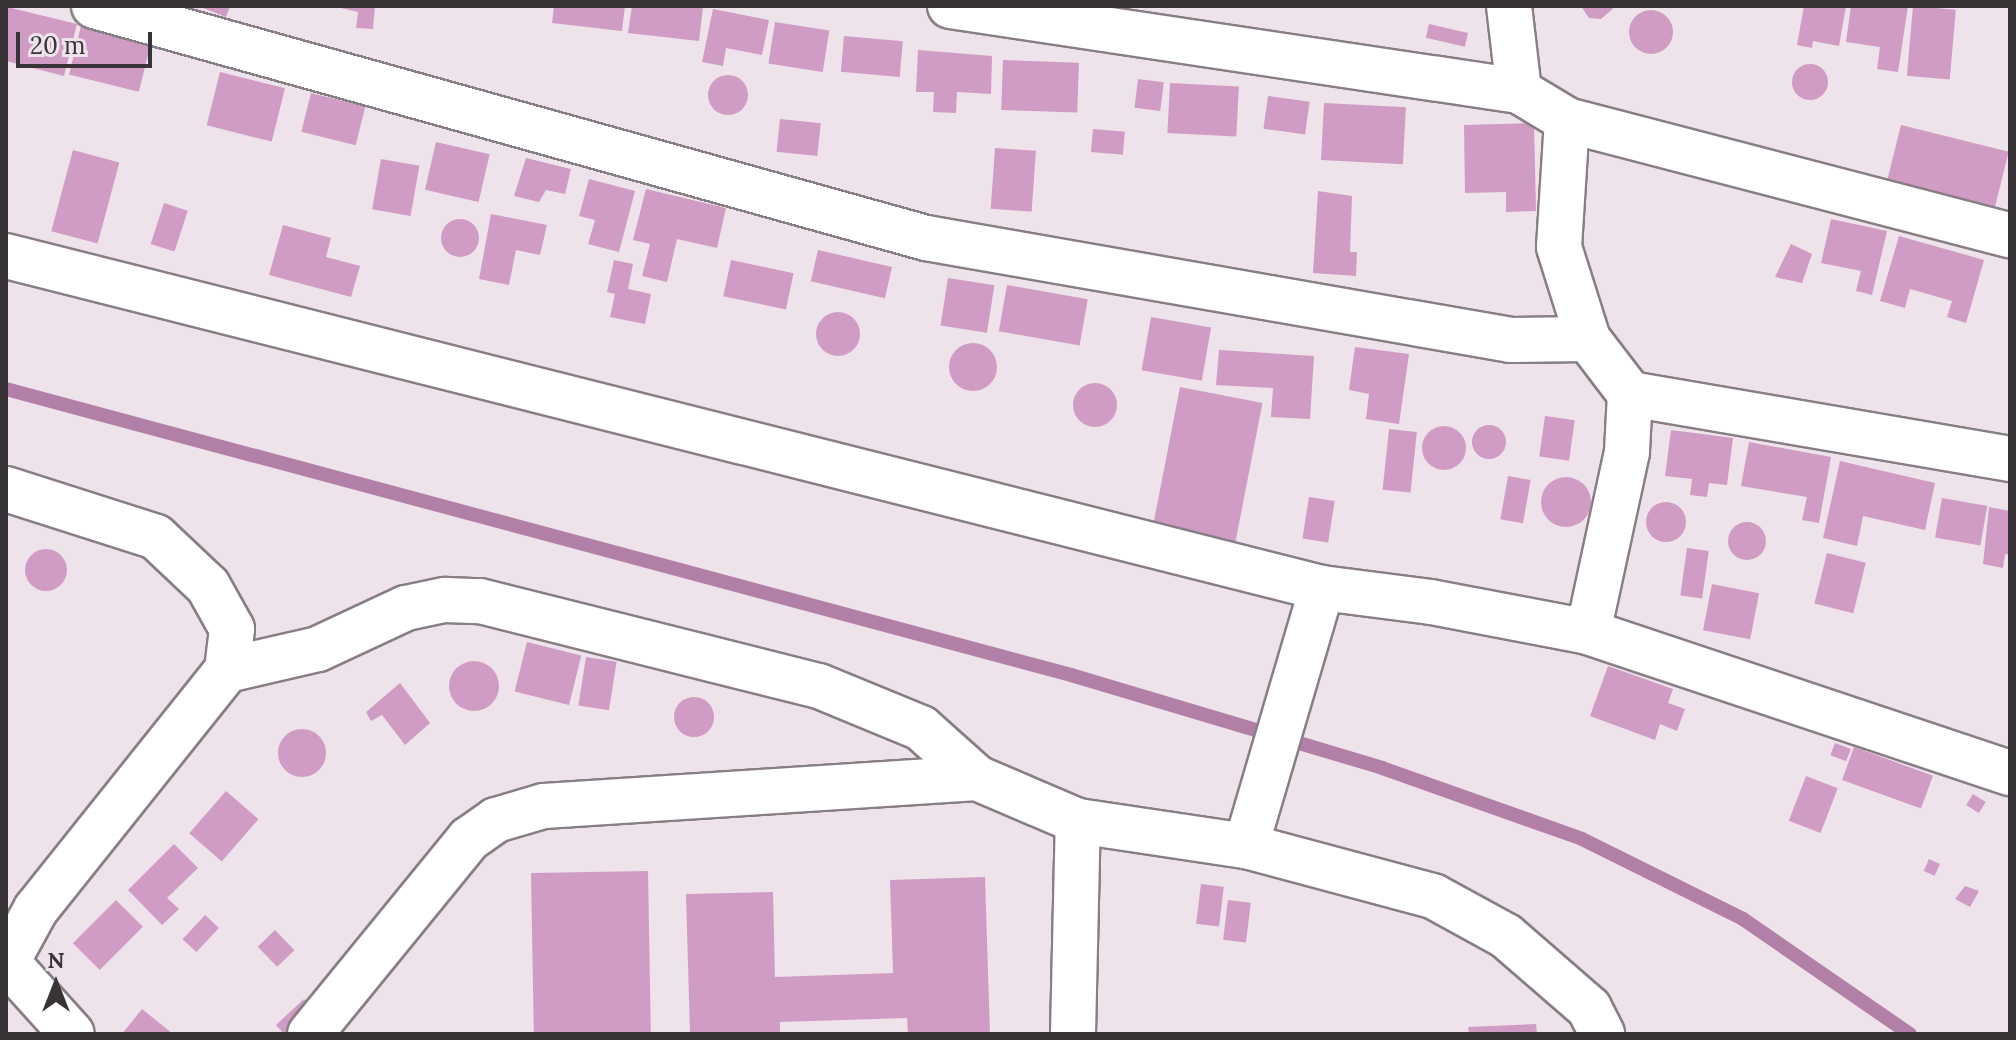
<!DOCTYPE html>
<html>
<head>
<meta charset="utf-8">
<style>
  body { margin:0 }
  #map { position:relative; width:2016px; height:1040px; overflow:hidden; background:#eee2eb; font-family:Lora,serif }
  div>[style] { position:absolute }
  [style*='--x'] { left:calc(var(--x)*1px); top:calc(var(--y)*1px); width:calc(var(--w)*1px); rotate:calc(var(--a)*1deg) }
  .stream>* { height:14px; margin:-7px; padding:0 7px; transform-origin:7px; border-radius:7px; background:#b280a7 }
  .building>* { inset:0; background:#d09cc4; transform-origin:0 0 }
  .round { border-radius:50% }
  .roads { filter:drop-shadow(2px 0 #887e85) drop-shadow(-2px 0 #887e85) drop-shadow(0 2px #887e85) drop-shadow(0 -2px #887e85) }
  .minor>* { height:44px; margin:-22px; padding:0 22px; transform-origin:22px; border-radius:22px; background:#fff }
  span { translate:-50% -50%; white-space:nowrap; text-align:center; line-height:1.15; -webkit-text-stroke:7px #eee2eb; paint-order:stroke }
  .frame { position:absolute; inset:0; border:8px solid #373336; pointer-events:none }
  .north { position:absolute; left:16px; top:944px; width:80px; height:80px; -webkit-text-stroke:6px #eee2eb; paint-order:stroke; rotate:0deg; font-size:22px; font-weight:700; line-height:32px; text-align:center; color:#373336 }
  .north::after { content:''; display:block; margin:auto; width:28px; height:36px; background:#373336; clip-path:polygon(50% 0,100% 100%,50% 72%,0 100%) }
  .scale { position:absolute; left:16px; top:32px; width:136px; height:36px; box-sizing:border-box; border:4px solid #373336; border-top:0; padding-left:10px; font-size:24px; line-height:28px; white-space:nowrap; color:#373336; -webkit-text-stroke:6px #eee2eb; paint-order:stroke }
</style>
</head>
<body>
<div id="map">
  <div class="stream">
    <div style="--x:6;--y:389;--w:1103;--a:15.03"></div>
    <div style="--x:1071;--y:675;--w:325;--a:16.6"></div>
    <div style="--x:1382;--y:768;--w:212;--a:19.5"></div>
    <div style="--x:1582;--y:839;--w:180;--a:26.4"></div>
    <div style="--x:1743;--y:919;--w:203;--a:34.6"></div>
  </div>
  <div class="building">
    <div style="clip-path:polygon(198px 6px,230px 6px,226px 17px)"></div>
    <div style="clip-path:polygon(332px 6px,375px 6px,373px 29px,356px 28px,358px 12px)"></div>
    <div style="clip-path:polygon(554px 6px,625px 6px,622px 31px,552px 23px)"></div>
    <div style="clip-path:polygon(632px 6px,703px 7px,699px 41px,628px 33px)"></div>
    <div style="clip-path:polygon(1581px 6px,1616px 6px,1601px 19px,1589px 18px)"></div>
    <div style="clip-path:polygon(1804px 6px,1846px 6px,1839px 46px,1813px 41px,1812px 48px,1797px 45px)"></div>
    <div style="clip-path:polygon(1851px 6px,1908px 6px,1898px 72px,1877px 69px,1880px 47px,1846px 42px)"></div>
    <div style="left:1913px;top:6px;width:43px;height:70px;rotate:5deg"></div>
    <div style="clip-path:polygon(7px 7px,77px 24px,64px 76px,6px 61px)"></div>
    <div style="clip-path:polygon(713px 9px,769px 20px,762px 55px,726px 48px,723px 66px,702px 62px)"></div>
    <div class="round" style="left:1629px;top:10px;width:44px;height:44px"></div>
    <div style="left:82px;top:22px;width:72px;height:54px;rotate:14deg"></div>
    <div style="left:775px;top:22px;width:55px;height:42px;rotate:9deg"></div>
    <div style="left:1429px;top:24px;width:40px;height:14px;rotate:13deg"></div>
    <div style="left:844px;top:36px;width:59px;height:36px;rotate:5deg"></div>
    <div style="clip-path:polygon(918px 50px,992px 56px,991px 94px,957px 92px,956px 113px,933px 112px,934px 92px,916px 92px)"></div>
    <div style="left:1003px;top:60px;width:76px;height:50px;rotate:2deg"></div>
    <div class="round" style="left:1792px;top:64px;width:36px;height:36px"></div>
    <div style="left:220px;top:72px;width:67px;height:55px;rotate:14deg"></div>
    <div class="round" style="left:708px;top:75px;width:40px;height:40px"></div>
    <div style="left:1138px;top:79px;width:26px;height:29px;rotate:7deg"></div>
    <div style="left:1170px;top:83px;width:69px;height:50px;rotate:3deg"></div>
    <div style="left:311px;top:93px;width:56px;height:40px;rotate:14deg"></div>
    <div style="left:1268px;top:96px;width:42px;height:33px;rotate:8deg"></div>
    <div style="left:1324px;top:103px;width:82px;height:57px;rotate:3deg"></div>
    <div style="left:780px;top:119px;width:41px;height:33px;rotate:6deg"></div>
    <div style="clip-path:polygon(1534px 123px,1536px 211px,1506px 212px,1506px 192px,1465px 193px,1464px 125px)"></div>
    <div style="left:1901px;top:125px;width:111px;height:60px;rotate:14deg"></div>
    <div style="left:1093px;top:129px;width:32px;height:23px;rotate:5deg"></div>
    <div style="left:436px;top:142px;width:55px;height:49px;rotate:13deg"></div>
    <div style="left:995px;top:148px;width:41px;height:61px;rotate:4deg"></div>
    <div style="left:73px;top:150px;width:48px;height:84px;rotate:15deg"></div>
    <div style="clip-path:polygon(526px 158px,571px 169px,565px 194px,546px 190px,539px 202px,514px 196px)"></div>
    <div style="left:381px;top:159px;width:39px;height:51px;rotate:10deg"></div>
    <div style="clip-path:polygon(589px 179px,635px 191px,619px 252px,588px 244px,595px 220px,579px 216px)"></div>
    <div style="clip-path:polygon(646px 189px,726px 208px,717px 248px,677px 239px,667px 282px,642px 276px,650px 244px,633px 240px)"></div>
    <div style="clip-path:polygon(1318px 191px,1352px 196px,1350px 252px,1357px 252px,1356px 276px,1313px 273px)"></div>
    <div style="left:164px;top:203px;width:25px;height:43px;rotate:18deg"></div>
    <div style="clip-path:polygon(491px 214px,547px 225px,540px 255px,516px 250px,509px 285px,479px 279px)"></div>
    <div style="clip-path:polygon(1831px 219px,1887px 231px,1872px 295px,1856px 291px,1861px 271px,1821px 263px)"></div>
    <div class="round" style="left:441px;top:219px;width:38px;height:38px"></div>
    <div style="clip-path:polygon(283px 225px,331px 238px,326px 257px,360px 266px,351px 297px,269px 275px)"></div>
    <div style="clip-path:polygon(1899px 236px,1984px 260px,1966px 323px,1947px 317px,1952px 301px,1910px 289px,1905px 308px,1880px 301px)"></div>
    <div style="clip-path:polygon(1791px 244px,1812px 254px,1802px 283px,1775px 277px)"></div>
    <div style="left:818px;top:250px;width:76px;height:32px;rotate:13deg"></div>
    <div style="clip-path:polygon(614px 260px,633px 264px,628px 289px,651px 294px,645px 324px,610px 317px,615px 294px,607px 292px)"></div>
    <div style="left:731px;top:260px;width:64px;height:37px;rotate:12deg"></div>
    <div style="left:948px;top:278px;width:47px;height:48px;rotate:9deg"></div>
    <div style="left:1007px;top:285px;width:82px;height:47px;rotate:10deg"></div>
    <div class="round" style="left:816px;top:312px;width:44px;height:44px"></div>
    <div style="left:1151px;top:317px;width:61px;height:54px;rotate:10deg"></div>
    <div class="round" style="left:949px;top:343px;width:48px;height:48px"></div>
    <div style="clip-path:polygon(1355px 347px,1409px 354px,1399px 424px,1366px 419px,1369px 394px,1349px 390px)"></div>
    <div style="clip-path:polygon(1219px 350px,1314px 356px,1310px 419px,1271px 417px,1273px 388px,1216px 385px)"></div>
    <div class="round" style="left:1073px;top:383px;width:44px;height:44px"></div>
    <div style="left:1180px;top:387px;width:84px;height:152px;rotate:11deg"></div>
    <div style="left:1545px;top:416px;width:30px;height:41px;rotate:8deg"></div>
    <div class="round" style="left:1472px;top:425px;width:34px;height:34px"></div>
    <div class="round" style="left:1422px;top:426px;width:44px;height:44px"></div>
    <div style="left:1389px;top:429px;width:28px;height:61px;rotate:6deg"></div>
    <div style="clip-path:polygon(1671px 430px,1733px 438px,1727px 485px,1709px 483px,1707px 497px,1690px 495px,1692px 479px,1665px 476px)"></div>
    <div style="clip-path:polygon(1749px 442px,1831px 457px,1819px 523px,1802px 520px,1807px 497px,1741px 486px)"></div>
    <div style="clip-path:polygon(1840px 461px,1935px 483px,1925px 530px,1863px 516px,1857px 546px,1823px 538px)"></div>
    <div style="left:1508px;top:476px;width:23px;height:44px;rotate:10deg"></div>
    <div class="round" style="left:1541px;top:477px;width:50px;height:50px"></div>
    <div style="left:1309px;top:497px;width:26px;height:42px;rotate:9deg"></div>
    <div style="left:1942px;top:498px;width:46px;height:40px;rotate:10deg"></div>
    <div class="round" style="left:1646px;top:502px;width:40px;height:40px"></div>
    <div style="clip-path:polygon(1989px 507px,2010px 511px,2010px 555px,2005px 554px,2003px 568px,1983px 564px)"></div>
    <div class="round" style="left:1728px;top:522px;width:38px;height:38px"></div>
    <div style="left:1687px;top:548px;width:22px;height:48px;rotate:8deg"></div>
    <div class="round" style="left:25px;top:549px;width:42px;height:42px"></div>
    <div style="left:1827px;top:553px;width:40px;height:52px;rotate:14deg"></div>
    <div style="left:1712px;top:584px;width:48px;height:47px;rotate:11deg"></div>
    <div style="left:527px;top:642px;width:56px;height:51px;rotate:14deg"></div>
    <div style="left:586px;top:657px;width:31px;height:49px;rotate:9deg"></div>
    <div class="round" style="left:449px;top:661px;width:50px;height:50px"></div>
    <div style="clip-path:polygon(1608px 666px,1673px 689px,1668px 703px,1685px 709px,1677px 731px,1660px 724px,1655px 740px,1590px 716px)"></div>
    <div style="clip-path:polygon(400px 683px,430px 723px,405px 745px,382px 715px,371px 721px,366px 712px)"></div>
    <div class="round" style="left:674px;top:697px;width:40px;height:40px"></div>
    <div class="round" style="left:278px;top:729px;width:48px;height:48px"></div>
    <div style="left:1835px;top:743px;width:17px;height:13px;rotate:21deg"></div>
    <div style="left:1854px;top:747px;width:84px;height:35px;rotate:20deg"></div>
    <div style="left:1806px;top:776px;width:34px;height:48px;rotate:21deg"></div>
    <div style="left:226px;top:791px;width:43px;height:56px;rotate:41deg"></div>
    <div style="left:1973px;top:794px;width:15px;height:13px;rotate:32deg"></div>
    <div style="clip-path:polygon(174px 844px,198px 868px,167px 898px,179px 909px,162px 925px,128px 890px)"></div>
    <div style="left:1929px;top:859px;width:12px;height:13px;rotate:24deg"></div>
    <div style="left:648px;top:871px;width:163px;height:117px;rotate:89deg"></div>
    <div style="clip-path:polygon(985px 877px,990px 1034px,908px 1034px,907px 1018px,780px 1022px,780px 1034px,690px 1034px,686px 894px,773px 892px,775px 977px,893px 973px,890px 880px)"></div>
    <div style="left:1201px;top:884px;width:23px;height:40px;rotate:7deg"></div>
    <div style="clip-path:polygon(1965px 886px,1979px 891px,1970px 907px,1955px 899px)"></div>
    <div style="left:116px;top:900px;width:38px;height:61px;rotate:45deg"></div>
    <div style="left:1228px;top:900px;width:23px;height:40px;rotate:7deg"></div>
    <div style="left:205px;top:915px;width:19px;height:33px;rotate:43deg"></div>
    <div style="left:275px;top:930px;width:28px;height:24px;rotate:46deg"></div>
    <div style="clip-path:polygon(304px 999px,315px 1011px,284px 1034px,276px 1025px)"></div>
    <div style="clip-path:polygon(142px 1009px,173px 1034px,122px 1034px)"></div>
    <div style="clip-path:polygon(1536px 1024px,1537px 1034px,1469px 1034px,1468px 1027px)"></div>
  </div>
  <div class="roads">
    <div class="minor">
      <div style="--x:94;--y:6;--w:864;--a:15.58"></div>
      <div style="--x:926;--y:238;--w:594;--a:9.89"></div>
      <div style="--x:1511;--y:340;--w:77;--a:-0.7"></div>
      <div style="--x:950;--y:6;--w:575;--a:8.5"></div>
      <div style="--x:1509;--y:6;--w:86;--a:83.3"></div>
      <div style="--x:1519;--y:91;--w:56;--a:31.1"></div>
      <div style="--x:1567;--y:120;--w:127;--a:93.6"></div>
      <div style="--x:1559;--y:247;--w:96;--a:72.5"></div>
      <div style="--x:1588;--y:339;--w:69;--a:52.6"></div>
      <div style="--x:1630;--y:394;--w:58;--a:93"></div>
      <div style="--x:1627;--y:452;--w:184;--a:102.2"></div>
      <div style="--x:1567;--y:120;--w:458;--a:14.6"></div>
      <div style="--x:6;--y:256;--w:1357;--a:14.16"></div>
      <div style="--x:1322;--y:588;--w:110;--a:7.3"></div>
      <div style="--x:1431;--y:602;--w:160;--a:10.8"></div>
      <div style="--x:1588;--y:632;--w:445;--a:18.5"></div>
      <div style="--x:1630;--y:394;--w:386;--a:9.7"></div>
      <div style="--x:6;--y:489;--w:157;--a:17.7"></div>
      <div style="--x:156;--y:537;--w:71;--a:43.3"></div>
      <div style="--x:208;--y:586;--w:49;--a:60.8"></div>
      <div style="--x:232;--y:629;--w:41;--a:97"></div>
      <div style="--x:227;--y:670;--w:306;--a:128.6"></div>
      <div style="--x:36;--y:909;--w:63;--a:118.6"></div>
      <div style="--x:227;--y:670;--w:93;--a:-13"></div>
      <div style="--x:318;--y:649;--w:97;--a:-25"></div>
      <div style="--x:406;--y:608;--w:40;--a:-12"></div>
      <div style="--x:445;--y:600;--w:35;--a:2"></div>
      <div style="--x:480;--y:601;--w:349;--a:14.1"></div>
      <div style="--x:819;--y:686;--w:110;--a:22.4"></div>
      <div style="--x:921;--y:728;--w:75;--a:41.8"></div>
      <div style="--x:1246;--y:846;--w:269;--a:-73.6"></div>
      <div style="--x:6;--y:961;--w:98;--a:47.9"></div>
      <div style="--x:310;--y:1034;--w:252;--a:-50.8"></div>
      <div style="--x:469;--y:839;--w:33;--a:-35"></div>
      <div style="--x:496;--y:820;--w:50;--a:-16.3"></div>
      <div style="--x:544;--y:806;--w:434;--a:-3.7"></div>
      <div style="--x:977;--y:778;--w:110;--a:23.1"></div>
      <div style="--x:1078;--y:821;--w:170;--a:8.5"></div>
      <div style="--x:1246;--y:846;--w:194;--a:15"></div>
      <div style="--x:1433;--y:896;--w:83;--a:28.7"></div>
      <div style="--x:1506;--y:936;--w:110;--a:40.9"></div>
      <div style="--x:1589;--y:1008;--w:29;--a:63"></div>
      <div style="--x:1073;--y:1034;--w:213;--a:-88.7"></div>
    </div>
  </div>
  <div class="frame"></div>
  <div class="north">N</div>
  <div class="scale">20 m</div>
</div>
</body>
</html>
